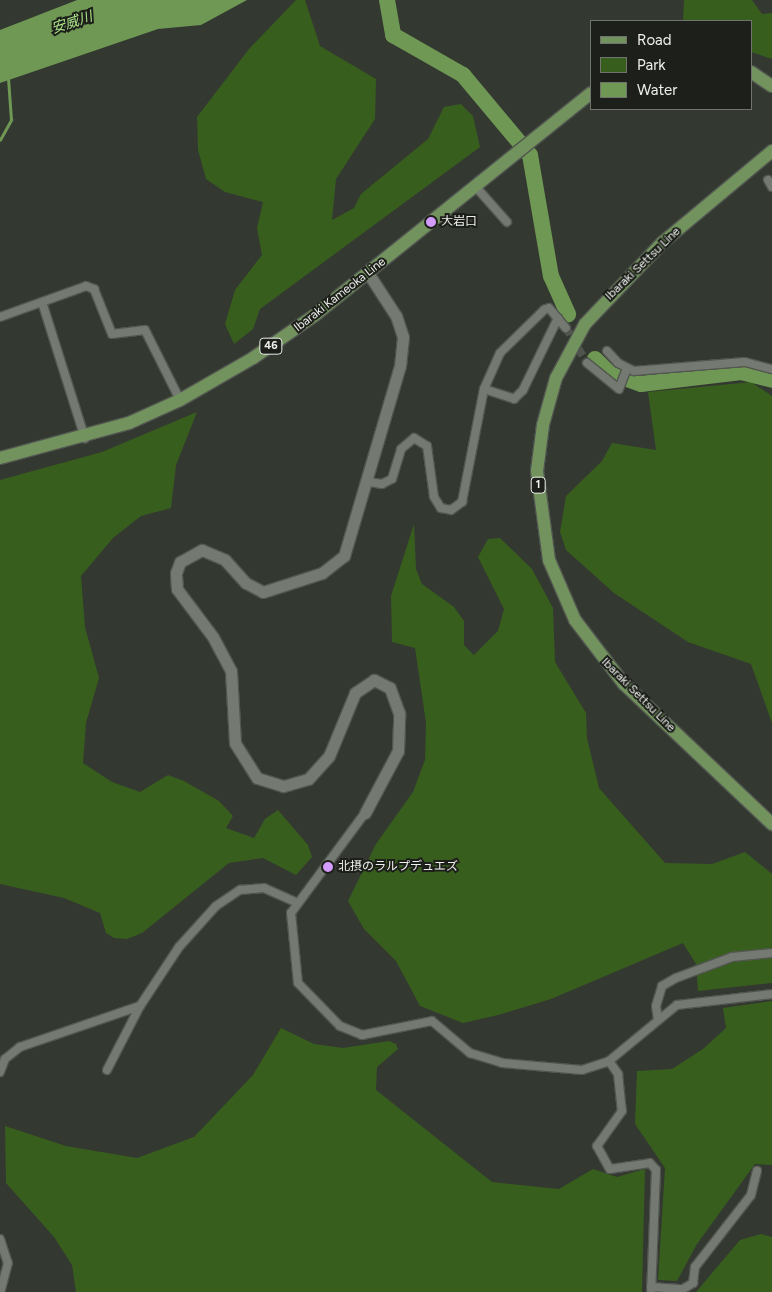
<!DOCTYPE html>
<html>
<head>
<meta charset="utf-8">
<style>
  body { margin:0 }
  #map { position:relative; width:772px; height:1292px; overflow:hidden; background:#333831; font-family:Figtree,"Noto Sans JP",sans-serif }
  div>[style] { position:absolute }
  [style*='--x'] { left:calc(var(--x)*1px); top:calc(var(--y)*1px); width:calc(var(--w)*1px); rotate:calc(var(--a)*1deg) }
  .green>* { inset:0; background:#385e1d }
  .water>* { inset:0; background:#6e9853 }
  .stream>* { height:2.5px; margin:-1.25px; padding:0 1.25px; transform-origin:1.25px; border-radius:1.25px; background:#6e9853 }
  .river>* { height:16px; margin:-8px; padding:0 8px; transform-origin:8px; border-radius:8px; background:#6e9853 }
  .street-tunnel>* { height:8px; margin-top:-4px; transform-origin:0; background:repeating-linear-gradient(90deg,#4f544d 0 8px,transparent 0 12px) }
  .roads { filter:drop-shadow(1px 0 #525650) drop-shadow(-1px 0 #525650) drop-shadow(0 1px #525650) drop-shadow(0 -1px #525650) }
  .street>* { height:8px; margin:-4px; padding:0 4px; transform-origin:4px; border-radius:4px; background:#747971 }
  .secondary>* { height:11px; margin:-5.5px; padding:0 5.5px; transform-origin:5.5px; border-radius:5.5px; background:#747971 }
  .primary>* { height:12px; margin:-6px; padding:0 6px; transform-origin:6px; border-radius:6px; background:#72935d }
  .dots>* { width:14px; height:14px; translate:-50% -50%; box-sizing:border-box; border:2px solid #1d1f1b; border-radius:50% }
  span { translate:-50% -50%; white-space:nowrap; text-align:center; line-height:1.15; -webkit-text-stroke:4px #1d1f1b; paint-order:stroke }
  .shield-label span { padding:1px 4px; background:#1d1f1b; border:1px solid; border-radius:4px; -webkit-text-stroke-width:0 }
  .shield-label { font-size:11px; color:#edf0eb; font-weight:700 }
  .poi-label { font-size:12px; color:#edf0eb }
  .left { translate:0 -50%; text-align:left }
  .street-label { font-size:12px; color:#edf0eb }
  .water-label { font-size:14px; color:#ace788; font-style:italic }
  .legend { position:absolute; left:590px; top:20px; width:162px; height:90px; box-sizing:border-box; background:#1d1f1b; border:1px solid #70736e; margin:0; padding:6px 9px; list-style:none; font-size:15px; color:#edf0eb }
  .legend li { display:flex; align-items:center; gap:10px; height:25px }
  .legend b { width:25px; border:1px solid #70736e }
</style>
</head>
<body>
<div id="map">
  <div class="green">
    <div style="clip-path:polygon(296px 0,305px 0,320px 46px,376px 79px,375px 119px,336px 179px,332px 220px,354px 208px,361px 194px,428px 139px,444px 107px,461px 104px,473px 116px,480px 147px,260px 309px,253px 329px,234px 344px,225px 324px,235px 290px,262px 255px,257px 228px,263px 202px,225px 192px,206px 179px,198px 150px,197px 117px,249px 49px)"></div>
    <div style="clip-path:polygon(684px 0,752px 0,762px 14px,772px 13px,772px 59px,751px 52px,751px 21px,683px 21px)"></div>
    <div style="clip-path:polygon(751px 382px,772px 396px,772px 723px,751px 664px,688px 642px,614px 593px,566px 550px,560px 532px,566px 496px,602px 461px,612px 443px,656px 450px,648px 392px)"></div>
    <div style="clip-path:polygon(197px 412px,176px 465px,171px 508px,141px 516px,113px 538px,81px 576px,85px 627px,99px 678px,86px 723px,83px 763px,112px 782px,140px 792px,168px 775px,184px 781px,219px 801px,233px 816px,226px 828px,254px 838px,265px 819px,278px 810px,308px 845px,312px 857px,296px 875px,263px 858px,229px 863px,142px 933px,127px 939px,114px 938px,106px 933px,100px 913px,64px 898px,0 884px,0 480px,102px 452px)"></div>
    <div style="clip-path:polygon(414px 524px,416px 569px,422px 584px,454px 607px,464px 621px,464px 645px,474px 655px,498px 631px,504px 609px,478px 557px,488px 539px,500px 538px,532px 569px,553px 608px,555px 662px,586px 713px,587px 738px,599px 788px,665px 863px,712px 864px,745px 852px,772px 874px,772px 983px,698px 991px,696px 964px,683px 943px,551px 999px,498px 1015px,463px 1023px,420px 1006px,396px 961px,364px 929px,348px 901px,376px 844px,413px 792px,425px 760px,426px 723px,415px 648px,392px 642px,391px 596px)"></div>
    <div style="clip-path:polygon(772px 1001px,772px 1165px,755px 1164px,697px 1244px,677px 1281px,658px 1280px,665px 1168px,635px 1124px,637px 1071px,672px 1069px,703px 1049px,726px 1028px,723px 1008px)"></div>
    <div style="clip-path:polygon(281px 1028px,314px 1044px,343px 1048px,389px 1041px,396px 1044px,398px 1049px,377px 1067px,376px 1090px,492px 1182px,559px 1189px,593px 1169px,617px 1177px,645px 1169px,642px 1292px,76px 1292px,72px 1265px,54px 1237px,6px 1183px,5px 1126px,66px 1146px,137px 1158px,194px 1137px,253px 1075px)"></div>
    <div style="clip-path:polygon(761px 1234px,772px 1237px,772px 1292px,696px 1292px,740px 1240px)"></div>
  </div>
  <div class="water">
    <div style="clip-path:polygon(77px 0,247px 0,201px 25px,158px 29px,0 83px,0 30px)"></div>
  </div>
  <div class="stream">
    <div style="--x:0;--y:140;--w:23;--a:-61"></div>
    <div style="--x:11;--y:120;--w:42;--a:-94.1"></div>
  </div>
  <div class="river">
    <div style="--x:387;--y:0;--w:36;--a:80"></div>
    <div style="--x:393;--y:35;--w:81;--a:29.7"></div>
    <div style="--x:463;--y:75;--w:104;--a:50.1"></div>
    <div style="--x:530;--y:155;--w:123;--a:80.2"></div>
    <div style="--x:551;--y:276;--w:42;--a:65.9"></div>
    <div style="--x:595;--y:359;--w:18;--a:45"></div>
    <div style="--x:608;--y:372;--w:35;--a:20"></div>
    <div style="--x:641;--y:384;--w:101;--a:-6.8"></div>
    <div style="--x:741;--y:372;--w:32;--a:14"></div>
  </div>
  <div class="street-tunnel">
    <div style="--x:566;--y:328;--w:41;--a:59"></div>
  </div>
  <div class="roads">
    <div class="street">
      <div style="--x:768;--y:180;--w:8;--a:60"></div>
      <div style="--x:475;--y:186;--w:48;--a:48.4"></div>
      <div style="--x:42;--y:302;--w:143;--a:72.5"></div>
      <div style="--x:0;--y:317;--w:91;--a:-19.8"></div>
      <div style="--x:86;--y:286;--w:9;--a:21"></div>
      <div style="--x:94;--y:289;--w:48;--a:68.2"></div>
      <div style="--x:112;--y:334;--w:33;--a:-7"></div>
      <div style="--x:145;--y:330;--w:78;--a:63.4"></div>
      <div style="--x:607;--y:351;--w:16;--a:47"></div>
      <div style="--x:618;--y:363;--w:18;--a:27"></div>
      <div style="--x:634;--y:371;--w:111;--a:-4.6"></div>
      <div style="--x:745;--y:362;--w:28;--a:15"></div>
      <div style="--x:587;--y:363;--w:41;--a:39.1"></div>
      <div style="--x:619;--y:389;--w:22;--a:-69"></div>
      <div style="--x:484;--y:389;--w:32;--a:18"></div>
      <div style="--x:514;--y:399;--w:13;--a:-45"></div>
      <div style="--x:523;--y:390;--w:80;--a:-64.1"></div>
      <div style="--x:369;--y:482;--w:13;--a:9"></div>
      <div style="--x:382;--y:484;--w:11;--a:-27"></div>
      <div style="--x:392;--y:479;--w:31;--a:-73"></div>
      <div style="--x:401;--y:449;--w:17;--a:-40"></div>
      <div style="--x:414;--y:438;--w:15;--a:32"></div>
      <div style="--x:427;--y:446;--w:51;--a:82.2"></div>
      <div style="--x:434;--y:497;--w:13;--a:58"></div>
      <div style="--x:441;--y:508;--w:10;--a:11"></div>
      <div style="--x:451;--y:510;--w:14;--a:-36"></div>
      <div style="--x:462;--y:502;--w:115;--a:-79"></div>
      <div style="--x:484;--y:389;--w:39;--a:-66"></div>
      <div style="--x:500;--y:353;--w:62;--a:-44.3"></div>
      <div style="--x:544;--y:310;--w:5;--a:-22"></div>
      <div style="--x:549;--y:308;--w:26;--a:50"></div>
      <div style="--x:365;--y:813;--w:124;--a:126.5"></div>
      <div style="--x:291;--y:913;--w:70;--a:84.3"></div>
      <div style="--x:298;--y:983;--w:60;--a:45.7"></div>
      <div style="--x:340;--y:1026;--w:24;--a:22"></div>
      <div style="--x:362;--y:1035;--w:71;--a:-11.3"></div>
      <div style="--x:432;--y:1021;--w:50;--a:40.1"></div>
      <div style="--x:470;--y:1053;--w:34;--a:17"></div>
      <div style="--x:502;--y:1063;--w:80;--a:5"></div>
      <div style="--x:582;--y:1070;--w:28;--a:-18"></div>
      <div style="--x:609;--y:1061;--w:88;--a:-39.5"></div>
      <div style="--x:677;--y:1005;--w:96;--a:-6.6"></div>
      <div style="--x:658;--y:1019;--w:13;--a:-99"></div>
      <div style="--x:656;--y:1006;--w:21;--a:-73"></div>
      <div style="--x:662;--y:986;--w:16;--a:-30"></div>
      <div style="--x:676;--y:978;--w:60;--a:-20.6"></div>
      <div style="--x:732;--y:957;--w:40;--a:-5.7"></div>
      <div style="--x:609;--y:1061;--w:16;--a:55"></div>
      <div style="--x:618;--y:1074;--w:37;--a:84"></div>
      <div style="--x:622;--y:1111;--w:43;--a:125.5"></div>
      <div style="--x:597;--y:1146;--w:26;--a:61"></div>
      <div style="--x:610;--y:1169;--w:40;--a:-8.5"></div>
      <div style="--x:650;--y:1163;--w:9;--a:49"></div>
      <div style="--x:656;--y:1170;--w:122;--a:92.3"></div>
      <div style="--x:107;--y:1070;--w:72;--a:-62.7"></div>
      <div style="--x:0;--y:1072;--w:14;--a:-69"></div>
      <div style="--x:5;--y:1059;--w:19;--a:-39"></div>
      <div style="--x:20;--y:1047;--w:127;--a:-18.9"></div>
      <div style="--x:140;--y:1006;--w:71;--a:-56.5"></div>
      <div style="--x:179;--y:947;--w:55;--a:-47.9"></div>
      <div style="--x:216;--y:906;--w:29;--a:-34"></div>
      <div style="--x:240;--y:890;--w:24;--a:-5"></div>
      <div style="--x:264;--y:888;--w:36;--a:24"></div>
      <div style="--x:0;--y:1239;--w:25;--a:72"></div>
      <div style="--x:8;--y:1263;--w:30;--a:105"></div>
      <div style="--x:651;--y:1287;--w:32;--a:4"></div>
      <div style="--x:683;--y:1289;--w:12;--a:-31"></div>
      <div style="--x:693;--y:1283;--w:16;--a:-83"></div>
      <div style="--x:695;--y:1267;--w:91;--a:-52.1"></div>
      <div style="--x:751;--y:1195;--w:25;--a:-76"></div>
    </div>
    <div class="secondary">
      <div style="--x:365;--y:813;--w:70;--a:-62"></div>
      <div style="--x:398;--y:751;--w:38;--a:-88"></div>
      <div style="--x:399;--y:713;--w:27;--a:-110"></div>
      <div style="--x:390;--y:688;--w:18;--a:-153"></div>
      <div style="--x:374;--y:680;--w:23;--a:146"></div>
      <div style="--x:355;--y:693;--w:68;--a:112.4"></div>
      <div style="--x:329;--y:756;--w:31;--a:132"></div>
      <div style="--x:308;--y:779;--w:26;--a:164"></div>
      <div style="--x:283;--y:786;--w:27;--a:-163"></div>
      <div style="--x:257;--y:778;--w:41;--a:-122.2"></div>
      <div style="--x:235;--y:743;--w:72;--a:-93.2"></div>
      <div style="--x:231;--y:671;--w:38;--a:-118"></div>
      <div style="--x:213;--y:637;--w:60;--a:-126.9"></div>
      <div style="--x:177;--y:589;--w:16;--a:-94"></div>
      <div style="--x:176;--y:573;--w:12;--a:-70"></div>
      <div style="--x:180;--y:562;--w:25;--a:-29"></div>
      <div style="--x:202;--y:550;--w:25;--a:23"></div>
      <div style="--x:225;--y:560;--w:31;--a:48"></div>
      <div style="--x:246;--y:583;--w:19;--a:28"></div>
      <div style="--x:263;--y:592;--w:62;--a:-17.9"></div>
      <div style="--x:322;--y:573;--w:28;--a:-38"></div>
      <div style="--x:344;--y:556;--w:198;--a:-73.6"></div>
      <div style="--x:400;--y:366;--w:29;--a:-84"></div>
      <div style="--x:403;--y:337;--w:22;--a:-108"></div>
      <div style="--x:396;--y:316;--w:51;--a:-123.1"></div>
    </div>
    <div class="primary">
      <div style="--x:751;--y:72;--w:25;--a:34"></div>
      <div style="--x:772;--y:151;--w:143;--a:140.1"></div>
      <div style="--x:662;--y:243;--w:112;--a:133.5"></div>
      <div style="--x:585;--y:324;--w:61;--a:118.2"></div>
      <div style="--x:556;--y:378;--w:49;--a:105.5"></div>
      <div style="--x:543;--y:425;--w:46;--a:97.4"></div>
      <div style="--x:537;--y:471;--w:90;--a:82.3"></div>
      <div style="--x:549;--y:560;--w:65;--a:66.6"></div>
      <div style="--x:575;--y:620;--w:81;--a:52.6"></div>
      <div style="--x:624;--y:684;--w:204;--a:43.4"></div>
      <div style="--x:0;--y:458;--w:134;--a:-15.2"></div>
      <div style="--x:129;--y:423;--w:56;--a:-24.3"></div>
      <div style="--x:180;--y:400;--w:84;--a:-29.9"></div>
      <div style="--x:253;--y:358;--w:75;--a:-34.7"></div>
      <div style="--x:315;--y:315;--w:354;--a:-38.8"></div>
    </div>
  </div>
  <div class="dots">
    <div style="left:431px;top:222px;background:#d39cfc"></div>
    <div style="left:328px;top:867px;background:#d39cfc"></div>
  </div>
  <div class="shield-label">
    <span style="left:271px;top:346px">46</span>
    <span style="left:538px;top:485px">1</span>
  </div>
  <div class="poi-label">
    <span class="left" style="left:441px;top:222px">大岩口</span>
    <span class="left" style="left:338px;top:867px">北摂のラルプデュエズ</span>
  </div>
  <div class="street-label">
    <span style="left:643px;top:264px;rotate:-44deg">Ibaraki Settsu Line</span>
    <span style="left:340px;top:295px;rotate:-38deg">Ibaraki Kameoka Line</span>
    <span style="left:638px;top:695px;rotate:45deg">Ibaraki Settsu Line</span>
  </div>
  <div class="water-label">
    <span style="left:72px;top:23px;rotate:-18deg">安威川</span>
  </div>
  <ul class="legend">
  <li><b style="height:6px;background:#72935d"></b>Road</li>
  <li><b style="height:14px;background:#385e1d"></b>Park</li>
  <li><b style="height:14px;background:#6e9853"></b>Water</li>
  </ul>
</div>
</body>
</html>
